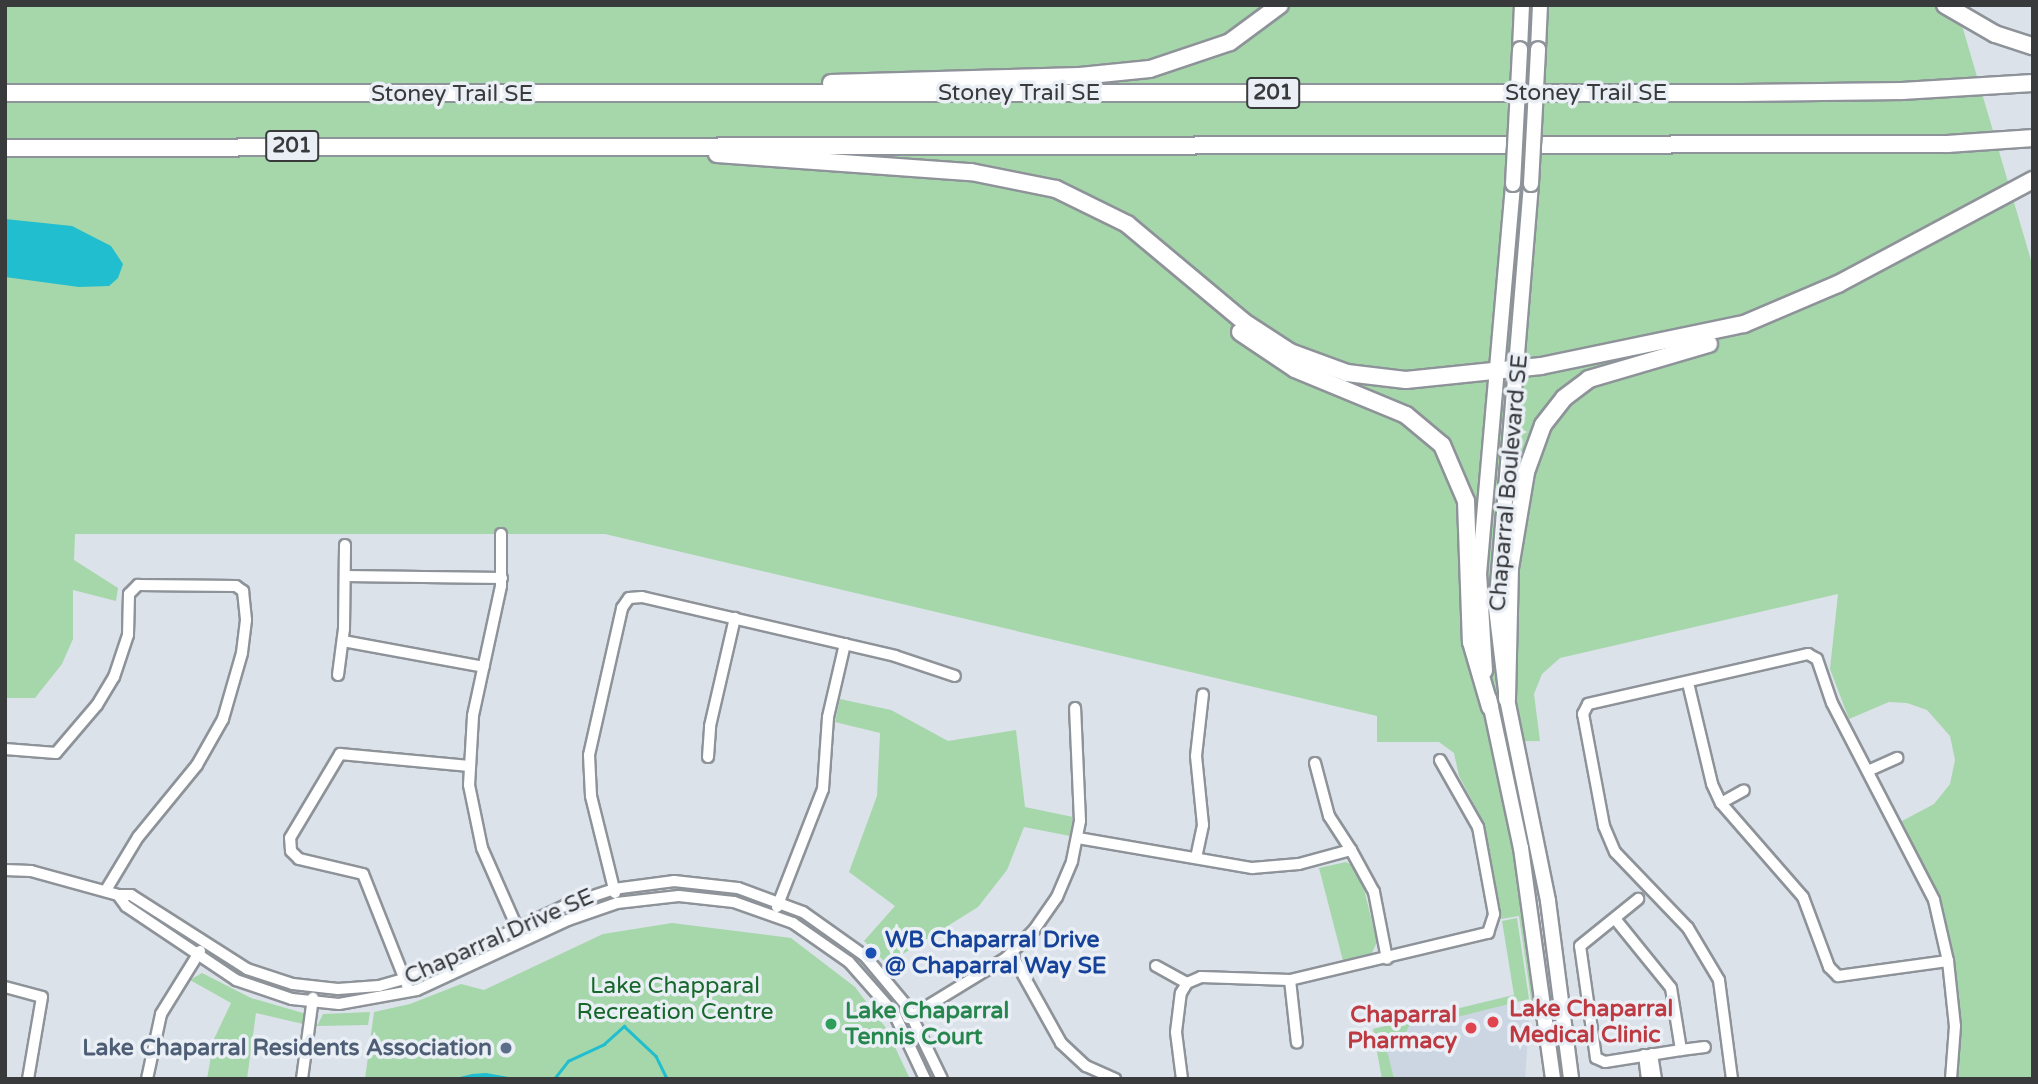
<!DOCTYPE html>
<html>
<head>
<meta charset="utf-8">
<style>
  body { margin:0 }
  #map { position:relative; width:2038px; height:1084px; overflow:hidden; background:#dce2e9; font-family:"Varela Round",sans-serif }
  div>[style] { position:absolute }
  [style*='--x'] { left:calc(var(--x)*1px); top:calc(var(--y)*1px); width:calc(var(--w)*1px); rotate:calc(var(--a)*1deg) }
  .built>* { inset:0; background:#ccd6e3 }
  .green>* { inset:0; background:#a5d7aa }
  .water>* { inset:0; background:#20bece }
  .stream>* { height:2.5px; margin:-1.25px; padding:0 1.25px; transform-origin:1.25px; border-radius:1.25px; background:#20bece }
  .roads { filter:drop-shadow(2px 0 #8e9399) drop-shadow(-2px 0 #8e9399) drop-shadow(0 2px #8e9399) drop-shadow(0 -2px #8e9399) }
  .minor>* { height:10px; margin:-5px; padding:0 5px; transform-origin:5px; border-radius:5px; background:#fff }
  .major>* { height:14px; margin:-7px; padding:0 7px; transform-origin:7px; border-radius:7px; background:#fff }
  .highway>* { height:16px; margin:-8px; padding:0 8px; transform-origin:8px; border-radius:8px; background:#fff }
  .bridges { filter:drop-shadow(2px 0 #8e9399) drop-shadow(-2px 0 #8e9399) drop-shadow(0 2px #8e9399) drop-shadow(0 -2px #8e9399) }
  .major-bridge>* { height:14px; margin:-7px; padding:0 7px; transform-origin:7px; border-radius:7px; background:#fff }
  .dots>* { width:19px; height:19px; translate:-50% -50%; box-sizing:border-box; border:4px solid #eaeff6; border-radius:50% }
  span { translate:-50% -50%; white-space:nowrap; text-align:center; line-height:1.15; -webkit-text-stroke:7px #eaeff6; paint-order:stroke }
  .shield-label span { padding:2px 5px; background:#eaeff6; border:2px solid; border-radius:5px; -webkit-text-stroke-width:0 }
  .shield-label { font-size:21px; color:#383a3c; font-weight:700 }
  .street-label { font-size:23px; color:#383a3c }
  .transit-label { font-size:23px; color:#164399; font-weight:700 }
  .left { translate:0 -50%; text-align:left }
  .park-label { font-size:23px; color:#15672a }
  .health-label { font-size:23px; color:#be3a42; font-weight:700 }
  .right { translate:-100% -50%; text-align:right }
  .leisure-label { font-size:23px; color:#27864d; font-weight:700 }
  .service-label { font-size:23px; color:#4e5e75; font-weight:700 }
  .frame { position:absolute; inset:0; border:7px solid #383a3c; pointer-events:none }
</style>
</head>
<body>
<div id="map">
  <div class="built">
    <div style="clip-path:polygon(1513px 995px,1519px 1017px,1530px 1009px,1525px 1079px,1382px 1079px,1373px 1029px)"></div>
  </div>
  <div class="green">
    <div style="clip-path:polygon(5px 5px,1956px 5px,2033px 267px,2033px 1079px,1958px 1079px,1958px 1001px,1951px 950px,1933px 887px,1902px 821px,1934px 804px,1950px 784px,1955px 760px,1950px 736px,1927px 710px,1907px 703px,1889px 702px,1849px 719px,1830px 669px,1838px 594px,1560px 658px,1542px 674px,1534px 694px,1540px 741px,1489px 742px,1513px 839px,1537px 994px,1532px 1006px,1519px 916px,1501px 919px,1484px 823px,1459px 776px,1454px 753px,1439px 742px,1377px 742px,1377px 716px,605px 534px,75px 534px,74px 560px,118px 588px,116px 601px,73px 590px,73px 639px,62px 664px,35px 698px,5px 698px)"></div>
    <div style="clip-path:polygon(840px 699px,891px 710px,948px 741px,1016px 730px,1025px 807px,1073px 817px,1070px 836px,1024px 827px,1007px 870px,978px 907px,887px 964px,864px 941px,895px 906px,849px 872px,877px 796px,880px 733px,835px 722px)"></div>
    <div style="clip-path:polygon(1346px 862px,1354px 866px,1362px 881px,1377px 942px,1372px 953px,1343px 961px,1319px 868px)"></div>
    <div style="clip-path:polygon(1517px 918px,1529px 999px,1425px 1025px,1423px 1021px,1410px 1024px,1406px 1032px,1384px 1038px,1394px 1079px,1382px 1079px,1373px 1029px,1514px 995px,1502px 921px)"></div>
    <div style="clip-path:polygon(672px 923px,791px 938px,855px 987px,886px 1028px,910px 1079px,365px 1079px,374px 1012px,410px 1004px,461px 984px,484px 990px,603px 934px)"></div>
    <div style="clip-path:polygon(219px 960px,292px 990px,291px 994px,249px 980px,218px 964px)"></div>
    <div style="clip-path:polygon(202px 973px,251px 998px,303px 1013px,303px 1024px,256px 1013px,247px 1079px,207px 1079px,214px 1039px,231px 1003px,190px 980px)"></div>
    <div style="clip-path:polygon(370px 1012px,368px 1025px,317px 1026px,323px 1014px)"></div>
  </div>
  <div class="water">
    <div style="clip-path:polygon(5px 219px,72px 226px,111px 246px,123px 264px,118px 278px,109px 286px,79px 287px,5px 277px)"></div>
    <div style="clip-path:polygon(486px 1073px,519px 1079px,452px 1079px,472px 1074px)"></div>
  </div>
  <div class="stream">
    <div style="--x:554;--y:1079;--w:23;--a:-52"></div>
    <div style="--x:568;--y:1061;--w:40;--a:-25"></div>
    <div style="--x:604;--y:1044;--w:27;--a:-42"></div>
    <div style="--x:624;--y:1026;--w:44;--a:43.2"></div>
    <div style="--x:656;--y:1056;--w:25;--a:64"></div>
  </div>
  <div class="roads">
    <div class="minor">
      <div style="--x:501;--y:534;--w:52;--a:90"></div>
      <div style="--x:501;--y:586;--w:133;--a:102.2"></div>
      <div style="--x:473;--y:716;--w:69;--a:93.3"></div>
      <div style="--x:469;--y:785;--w:64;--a:78.3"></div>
      <div style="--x:482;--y:848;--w:92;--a:66.2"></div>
      <div style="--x:345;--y:576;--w:157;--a:0.7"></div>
      <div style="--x:343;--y:641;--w:143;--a:10.4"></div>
      <div style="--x:338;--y:675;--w:46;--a:-82.6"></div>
      <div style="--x:344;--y:629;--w:84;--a:-89.3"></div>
      <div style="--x:1688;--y:683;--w:104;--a:76.6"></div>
      <div style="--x:1712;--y:784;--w:21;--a:65"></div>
      <div style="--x:1721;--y:803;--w:125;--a:48.9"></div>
      <div style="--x:1803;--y:897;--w:75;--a:69.6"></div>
      <div style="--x:1829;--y:967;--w:13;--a:45"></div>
      <div style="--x:1838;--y:976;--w:111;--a:-7.8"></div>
      <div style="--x:5;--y:749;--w:51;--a:4.5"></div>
      <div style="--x:56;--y:753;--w:63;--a:-49.5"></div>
      <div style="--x:97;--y:705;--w:33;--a:-59"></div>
      <div style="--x:114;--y:677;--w:44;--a:-71.6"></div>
      <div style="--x:128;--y:635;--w:41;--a:-88.6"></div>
      <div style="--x:129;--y:594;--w:13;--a:-45"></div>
      <div style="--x:138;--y:585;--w:98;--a:0.6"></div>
      <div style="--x:236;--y:586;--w:9;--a:36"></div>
      <div style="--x:243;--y:591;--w:29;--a:84"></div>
      <div style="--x:246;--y:620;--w:33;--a:97"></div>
      <div style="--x:242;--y:653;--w:69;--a:106.1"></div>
      <div style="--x:223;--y:719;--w:53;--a:119.5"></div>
      <div style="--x:197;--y:765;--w:93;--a:129.3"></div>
      <div style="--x:138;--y:837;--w:62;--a:121.1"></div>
      <div style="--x:708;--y:757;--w:31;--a:-86"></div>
      <div style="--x:710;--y:726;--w:111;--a:-77"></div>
      <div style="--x:1315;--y:763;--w:55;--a:75.2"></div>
      <div style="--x:1329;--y:816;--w:40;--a:57.1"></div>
      <div style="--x:1870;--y:770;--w:30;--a:-24"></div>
      <div style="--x:1721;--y:803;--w:26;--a:-29"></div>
      <div style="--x:1078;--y:838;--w:177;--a:9.8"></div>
      <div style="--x:1252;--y:868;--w:47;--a:-4.9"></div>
      <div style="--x:1299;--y:864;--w:54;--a:-15.1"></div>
      <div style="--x:1351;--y:850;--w:48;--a:61.3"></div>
      <div style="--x:1374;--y:892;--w:68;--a:79"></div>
      <div style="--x:1196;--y:858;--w:34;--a:-78"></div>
      <div style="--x:1203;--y:825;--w:69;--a:-95.8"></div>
      <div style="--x:1196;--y:756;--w:62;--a:-83.6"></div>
      <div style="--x:5;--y:870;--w:26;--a:2"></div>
      <div style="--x:31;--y:871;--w:90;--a:15.4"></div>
      <div style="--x:118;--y:895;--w:13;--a:0"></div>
      <div style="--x:131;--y:895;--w:138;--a:32.5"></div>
      <div style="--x:247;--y:969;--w:48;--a:18.1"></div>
      <div style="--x:293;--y:984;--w:45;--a:6.3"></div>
      <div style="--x:338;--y:989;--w:41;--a:-4.2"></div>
      <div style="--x:379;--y:986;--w:41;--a:-15.8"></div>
      <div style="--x:418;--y:975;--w:164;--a:-25.3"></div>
      <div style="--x:566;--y:905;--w:51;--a:-18.4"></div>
      <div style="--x:614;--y:889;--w:61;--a:-7.6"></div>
      <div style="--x:674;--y:881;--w:64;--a:6.2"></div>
      <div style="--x:738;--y:888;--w:69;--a:20.3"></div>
      <div style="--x:803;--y:912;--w:76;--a:35.4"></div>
      <div style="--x:865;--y:956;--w:64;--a:50.1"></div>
      <div style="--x:906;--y:1005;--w:82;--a:64.1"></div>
      <div style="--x:615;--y:893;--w:100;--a:-103.9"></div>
      <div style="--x:591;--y:796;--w:41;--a:-92.8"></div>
      <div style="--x:589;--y:755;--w:151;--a:-77.3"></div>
      <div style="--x:622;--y:608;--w:12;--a:-55"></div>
      <div style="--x:629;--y:598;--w:13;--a:-4"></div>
      <div style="--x:642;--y:597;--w:260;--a:13.1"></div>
      <div style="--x:895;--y:656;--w:63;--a:18.4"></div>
      <div style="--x:118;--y:895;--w:14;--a:54"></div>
      <div style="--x:126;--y:906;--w:133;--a:33.9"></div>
      <div style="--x:236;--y:980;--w:59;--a:18.7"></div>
      <div style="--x:292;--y:999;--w:47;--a:6.1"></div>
      <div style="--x:339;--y:1004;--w:79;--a:-10.2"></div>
      <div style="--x:417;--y:990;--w:166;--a:-24.9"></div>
      <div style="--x:568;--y:920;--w:52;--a:-19.1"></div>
      <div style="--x:617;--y:903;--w:62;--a:-6.4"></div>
      <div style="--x:679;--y:896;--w:55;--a:6.2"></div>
      <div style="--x:734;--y:902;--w:63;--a:19.6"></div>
      <div style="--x:793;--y:923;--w:68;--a:34.9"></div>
      <div style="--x:849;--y:962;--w:68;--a:48.6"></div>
      <div style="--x:894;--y:1013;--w:73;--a:64.8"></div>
      <div style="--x:777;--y:907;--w:127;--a:-68.7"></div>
      <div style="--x:823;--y:789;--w:72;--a:-86"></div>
      <div style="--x:828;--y:717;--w:75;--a:-76.9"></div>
      <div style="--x:1616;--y:920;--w:87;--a:51"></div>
      <div style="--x:1671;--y:988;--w:63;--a:80.8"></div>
      <div style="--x:1681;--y:1050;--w:77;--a:171"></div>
      <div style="--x:1605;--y:1062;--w:10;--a:-156"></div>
      <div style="--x:1596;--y:1058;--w:113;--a:-98.1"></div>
      <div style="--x:1580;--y:946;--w:75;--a:-39"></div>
      <div style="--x:1011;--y:953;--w:103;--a:60.9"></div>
      <div style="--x:1061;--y:1043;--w:34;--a:43"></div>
      <div style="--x:1086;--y:1066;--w:32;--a:24"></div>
      <div style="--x:1156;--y:966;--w:35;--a:29"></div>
      <div style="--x:1187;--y:983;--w:15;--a:-23"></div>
      <div style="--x:1201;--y:977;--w:89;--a:1.9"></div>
      <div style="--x:1290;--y:980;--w:204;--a:-13.4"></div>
      <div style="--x:1488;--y:933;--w:20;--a:-72"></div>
      <div style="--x:1494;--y:914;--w:88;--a:-100.4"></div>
      <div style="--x:1478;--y:827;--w:77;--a:-119.6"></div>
      <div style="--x:1290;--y:980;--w:63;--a:83.7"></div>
      <div style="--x:407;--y:985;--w:119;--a:-111.6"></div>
      <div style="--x:363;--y:874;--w:66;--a:-166.8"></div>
      <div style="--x:299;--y:859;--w:11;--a:-135"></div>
      <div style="--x:291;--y:851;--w:13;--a:-94"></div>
      <div style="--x:290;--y:838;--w:98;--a:-59.2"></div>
      <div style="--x:340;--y:754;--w:130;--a:5.3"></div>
      <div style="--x:5;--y:987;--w:38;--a:15"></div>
      <div style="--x:42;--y:997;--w:83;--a:99.7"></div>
      <div style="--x:908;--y:1018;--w:115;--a:-31.5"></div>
      <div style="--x:1006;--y:958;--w:40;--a:-45"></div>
      <div style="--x:1034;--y:930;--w:40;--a:-55.1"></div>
      <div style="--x:1057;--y:897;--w:39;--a:-67"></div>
      <div style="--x:1072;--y:861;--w:41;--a:-78.7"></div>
      <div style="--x:1080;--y:821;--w:113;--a:-92.5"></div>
      <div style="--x:1681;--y:1050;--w:24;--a:-7"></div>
      <div style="--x:1652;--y:1054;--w:25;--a:81"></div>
      <div style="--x:1644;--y:1055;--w:24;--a:83"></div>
      <div style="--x:147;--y:1079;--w:66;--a:-77.8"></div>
      <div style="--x:161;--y:1014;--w:74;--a:-58.2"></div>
      <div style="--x:302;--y:1079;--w:82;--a:-82.3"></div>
      <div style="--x:1182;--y:1079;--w:47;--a:-97.3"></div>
      <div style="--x:1176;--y:1032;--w:39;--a:-83"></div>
      <div style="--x:1181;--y:993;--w:12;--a:-59"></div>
      <div style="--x:1732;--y:1079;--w:100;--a:-97.5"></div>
      <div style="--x:1719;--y:980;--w:61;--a:-120.8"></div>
      <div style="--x:1688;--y:928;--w:105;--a:-133.8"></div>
      <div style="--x:1615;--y:852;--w:28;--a:-113"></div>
      <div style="--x:1604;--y:826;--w:114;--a:-100.6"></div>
      <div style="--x:1583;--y:714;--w:11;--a:-63"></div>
      <div style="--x:1588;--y:704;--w:226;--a:-12.8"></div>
      <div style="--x:1808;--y:654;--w:10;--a:29"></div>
      <div style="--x:1817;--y:659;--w:46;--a:71.2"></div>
      <div style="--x:1832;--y:703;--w:222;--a:62.6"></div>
      <div style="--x:1934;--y:900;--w:63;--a:77.1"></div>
      <div style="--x:1948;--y:961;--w:65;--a:83.9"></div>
      <div style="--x:1955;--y:1026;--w:53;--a:94.3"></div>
    </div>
    <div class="major">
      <div style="--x:1520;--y:49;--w:44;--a:-87.4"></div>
      <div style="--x:1538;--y:49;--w:44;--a:-87.4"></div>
      <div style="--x:1531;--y:184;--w:425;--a:94.7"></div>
      <div style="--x:1496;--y:608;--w:92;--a:83.1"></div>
      <div style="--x:1507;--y:699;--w:206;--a:78.5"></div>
      <div style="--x:1548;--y:901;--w:179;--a:82.6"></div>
      <div style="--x:1485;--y:671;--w:97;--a:-93.5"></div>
      <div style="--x:1479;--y:574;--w:391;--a:-85"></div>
      <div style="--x:1489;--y:698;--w:153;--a:78"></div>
      <div style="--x:1521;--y:848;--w:233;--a:82.1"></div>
    </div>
    <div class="highway">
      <div style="--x:1945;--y:5;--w:58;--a:30.1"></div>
      <div style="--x:1995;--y:34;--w:40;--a:18"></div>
      <div style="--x:831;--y:83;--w:249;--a:-1.6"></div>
      <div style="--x:1080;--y:76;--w:70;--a:-5.7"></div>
      <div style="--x:1150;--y:69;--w:84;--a:-18.6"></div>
      <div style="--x:1230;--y:42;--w:62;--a:-36.5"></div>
      <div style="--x:5;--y:93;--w:1737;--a:0"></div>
      <div style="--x:1742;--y:93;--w:160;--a:-0.7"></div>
      <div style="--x:1902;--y:91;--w:131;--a:-3.5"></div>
      <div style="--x:5;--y:148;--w:1943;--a:-0.12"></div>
      <div style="--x:1948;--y:144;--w:85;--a:-4"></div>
      <div style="--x:717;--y:154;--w:255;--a:4.1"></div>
      <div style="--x:971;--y:172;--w:87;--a:11.3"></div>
      <div style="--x:1056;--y:189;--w:79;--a:26.2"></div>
      <div style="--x:1127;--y:224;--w:153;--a:39.9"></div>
      <div style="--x:1244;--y:322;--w:55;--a:33.1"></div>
      <div style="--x:1290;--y:352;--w:61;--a:20.2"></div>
      <div style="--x:1347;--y:373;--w:59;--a:6.8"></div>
      <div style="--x:1406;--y:380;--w:136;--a:-5.9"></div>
      <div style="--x:1541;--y:366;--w:207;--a:-11.7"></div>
      <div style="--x:1744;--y:324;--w:102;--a:-23.1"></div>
      <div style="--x:1838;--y:284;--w:221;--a:-28.1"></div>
      <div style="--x:1240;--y:332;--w:66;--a:33.9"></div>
      <div style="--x:1295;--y:369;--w:120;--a:22.5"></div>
      <div style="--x:1406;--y:415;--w:47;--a:39.8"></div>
      <div style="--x:1442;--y:445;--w:61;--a:66.8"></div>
      <div style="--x:1466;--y:501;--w:141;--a:88"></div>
      <div style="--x:1471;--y:642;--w:68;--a:73.7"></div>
      <div style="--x:1507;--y:699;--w:131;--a:-88.7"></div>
      <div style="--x:1510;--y:568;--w:97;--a:-80.5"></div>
      <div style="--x:1526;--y:472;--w:50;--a:-70.1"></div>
      <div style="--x:1543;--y:425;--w:34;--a:-52"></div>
      <div style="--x:1564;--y:398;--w:31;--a:-37"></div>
      <div style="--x:1589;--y:379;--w:125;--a:-16.3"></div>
    </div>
  </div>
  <div class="bridges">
    <div class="major-bridge">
      <div style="--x:1513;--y:184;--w:135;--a:-87"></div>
      <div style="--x:1531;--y:184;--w:135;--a:-87"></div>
    </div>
  </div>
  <div class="dots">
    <div style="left:871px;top:953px;background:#1a4fb4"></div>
    <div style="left:1493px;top:1022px;background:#e0444e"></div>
    <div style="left:831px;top:1024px;background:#2e9e5b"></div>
    <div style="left:1471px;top:1028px;background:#e0444e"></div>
    <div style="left:506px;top:1048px;background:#5c6f8a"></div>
  </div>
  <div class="shield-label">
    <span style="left:1273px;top:93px">201</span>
    <span style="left:292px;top:146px">201</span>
  </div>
  <div class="street-label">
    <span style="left:1019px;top:93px">Stoney Trail SE</span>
    <span style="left:1586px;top:93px">Stoney Trail SE</span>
    <span style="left:452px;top:94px">Stoney Trail SE</span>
    <span style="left:1509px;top:483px;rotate:-85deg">Chaparral Boulevard SE</span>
    <span style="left:499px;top:937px;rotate:-24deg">Chaparral Drive SE</span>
  </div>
  <div class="transit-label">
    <span class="left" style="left:885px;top:953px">WB Chaparral Drive<br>@ Chaparral Way SE</span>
  </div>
  <div class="park-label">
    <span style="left:675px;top:999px">Lake Chapparal<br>Recreation Centre</span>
  </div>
  <div class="health-label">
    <span class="left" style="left:1509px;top:1022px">Lake Chaparral<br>Medical Clinic</span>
    <span class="right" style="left:1457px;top:1028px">Chaparral<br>Pharmacy</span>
  </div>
  <div class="leisure-label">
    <span class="left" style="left:845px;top:1024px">Lake Chaparral<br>Tennis Court</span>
  </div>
  <div class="service-label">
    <span class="right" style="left:492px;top:1048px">Lake Chaparral Residents Association</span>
  </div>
  <div class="frame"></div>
</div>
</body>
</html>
